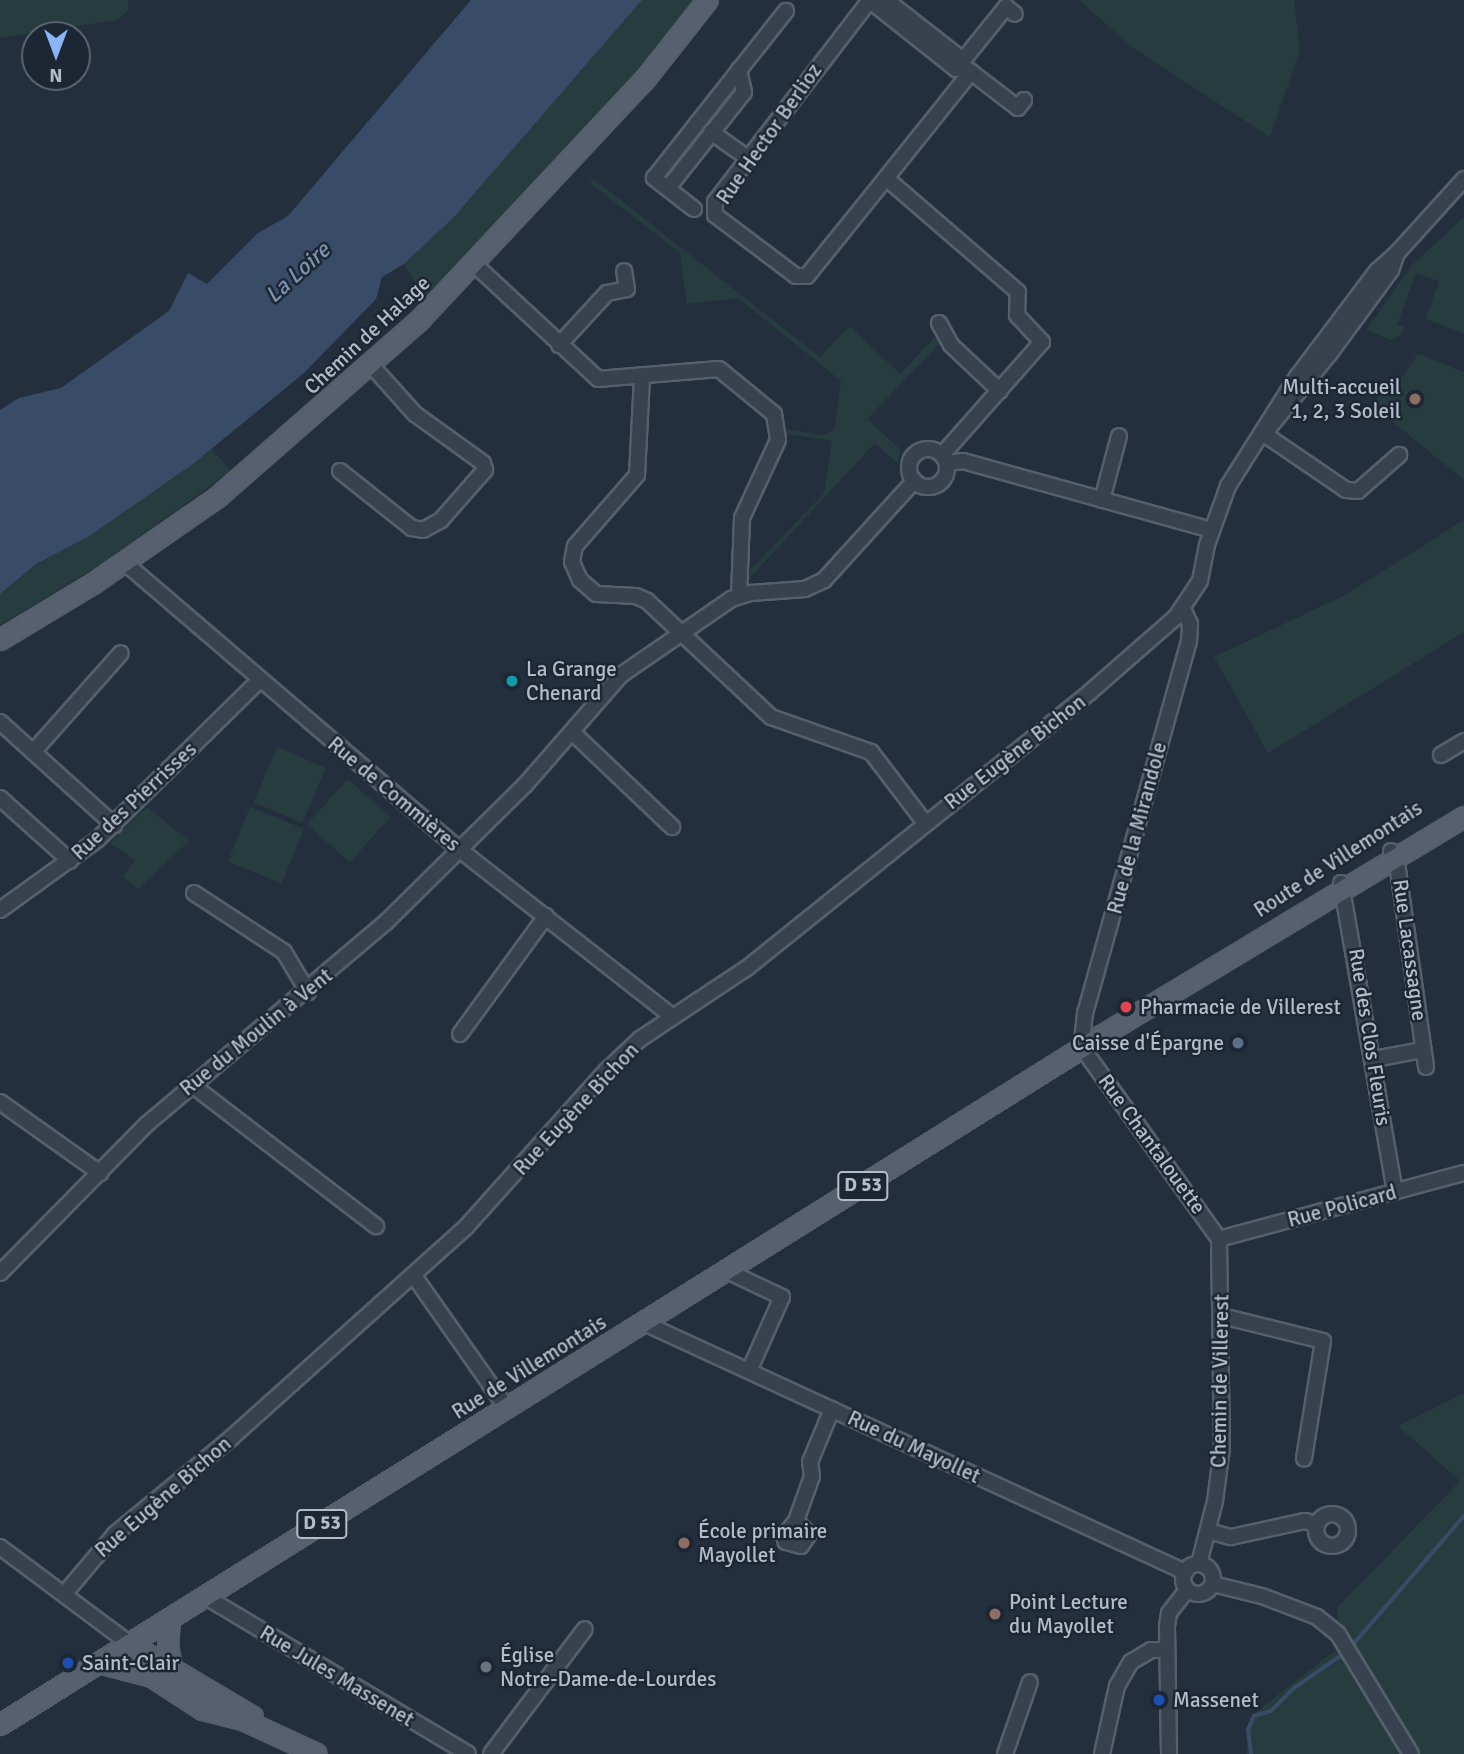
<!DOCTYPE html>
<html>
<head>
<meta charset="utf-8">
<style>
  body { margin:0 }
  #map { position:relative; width:1464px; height:1754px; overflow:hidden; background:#242f3e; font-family:Signika,sans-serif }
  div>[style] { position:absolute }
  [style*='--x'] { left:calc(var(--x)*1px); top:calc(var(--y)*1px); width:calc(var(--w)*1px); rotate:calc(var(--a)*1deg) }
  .green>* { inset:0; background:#263c3f; transform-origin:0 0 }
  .water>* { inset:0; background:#394c67 }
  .stream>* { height:3.5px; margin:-1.75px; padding:0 1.75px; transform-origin:1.75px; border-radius:1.75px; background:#394c67 }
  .roads { filter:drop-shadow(2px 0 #565f6c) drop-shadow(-2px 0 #565f6c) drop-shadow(0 2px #565f6c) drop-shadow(0 -2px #565f6c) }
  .minor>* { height:14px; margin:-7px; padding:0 7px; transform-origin:7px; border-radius:7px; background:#38414e }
  .minor>.ring { margin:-7px; padding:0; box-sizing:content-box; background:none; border:14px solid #38414e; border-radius:50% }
  .major>* { height:18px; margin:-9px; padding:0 9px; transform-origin:9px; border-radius:9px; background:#56606e }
  .dots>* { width:19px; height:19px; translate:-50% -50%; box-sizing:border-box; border:4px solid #1d2633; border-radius:50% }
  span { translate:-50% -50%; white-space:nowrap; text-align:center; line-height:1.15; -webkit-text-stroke:5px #1d2633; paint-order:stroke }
  .shield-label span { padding:2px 5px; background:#1d2633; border:2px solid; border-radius:5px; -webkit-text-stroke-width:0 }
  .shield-label { font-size:19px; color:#b4bcc9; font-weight:700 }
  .street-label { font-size:21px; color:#b4bcc9 }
  .poi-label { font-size:21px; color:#b4bcc9 }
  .right { translate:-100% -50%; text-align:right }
  .left { translate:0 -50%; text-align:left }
  .water-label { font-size:23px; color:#7c92b1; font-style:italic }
  .north { position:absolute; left:21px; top:21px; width:70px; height:70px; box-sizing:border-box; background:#1d2633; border:2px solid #59626f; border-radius:50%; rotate:180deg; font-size:19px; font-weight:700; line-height:28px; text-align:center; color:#b4bcc9 }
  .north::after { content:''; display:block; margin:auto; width:24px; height:32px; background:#8ab4f8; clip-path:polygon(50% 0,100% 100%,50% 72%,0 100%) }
</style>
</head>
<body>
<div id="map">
  <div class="green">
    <div style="clip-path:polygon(0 0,128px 0,129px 10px,116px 20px,0 38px)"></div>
    <div style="clip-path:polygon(642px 0,696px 0,665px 41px,428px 304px,404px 264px,454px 217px)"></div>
    <div style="clip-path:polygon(1079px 0,1294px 0,1300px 50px,1270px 137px,1133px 48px)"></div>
    <div style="clip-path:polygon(594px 179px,820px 357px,850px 326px,900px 374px,935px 337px,940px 343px,867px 419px,900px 449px,898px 464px,875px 443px,746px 582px,747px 573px,824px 493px,832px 441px,786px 434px,787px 429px,821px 435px,834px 430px,841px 381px,738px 298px,687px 304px,680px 253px,590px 183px)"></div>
    <div style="clip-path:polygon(1464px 217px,1464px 334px,1426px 319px,1439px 281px,1416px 273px,1397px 325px,1404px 327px,1401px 335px,1391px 340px,1366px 330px,1412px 265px)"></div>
    <div style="clip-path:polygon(1418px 354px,1464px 372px,1464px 480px,1372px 405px,1382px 392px,1391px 393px)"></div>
    <div style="clip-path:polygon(212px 449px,231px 471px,104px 562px,0 625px,0 594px,36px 564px,88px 537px)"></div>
    <div style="clip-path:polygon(1464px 520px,1464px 632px,1268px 753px,1214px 657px,1345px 595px)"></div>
    <div style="left:277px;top:747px;width:53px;height:60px;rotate:23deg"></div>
    <div style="left:348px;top:779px;width:57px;height:61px;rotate:42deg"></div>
    <div style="clip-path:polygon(147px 807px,189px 841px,138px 889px,123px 877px,135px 860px,110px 843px)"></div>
    <div style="left:250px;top:807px;width:58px;height:59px;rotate:22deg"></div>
    <div style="clip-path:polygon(1464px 1393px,1464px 1754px,1246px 1754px,1250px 1717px,1342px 1645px,1337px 1608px,1460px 1481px,1398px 1426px)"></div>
  </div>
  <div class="water">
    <div style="clip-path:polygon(471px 0,642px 0,454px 217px,404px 264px,382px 277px,376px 299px,305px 372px,193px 464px,88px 537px,36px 564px,0 594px,0 410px,19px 398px,61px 388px,169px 311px,188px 273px,207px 284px,258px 233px,288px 216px)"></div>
  </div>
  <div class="stream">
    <div style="--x:1351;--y:1647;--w:173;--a:-49.2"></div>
    <div style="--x:1251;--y:1754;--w:24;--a:-97"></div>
    <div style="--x:1248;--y:1730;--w:15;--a:-67"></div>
    <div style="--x:1254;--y:1716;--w:18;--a:-16"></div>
    <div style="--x:1271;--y:1711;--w:31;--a:-45"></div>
    <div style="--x:1293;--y:1689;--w:65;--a:-34.9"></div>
  </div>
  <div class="roads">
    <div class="minor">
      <div style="--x:869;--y:0;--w:111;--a:38.4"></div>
      <div style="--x:956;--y:69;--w:80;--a:-51.1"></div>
      <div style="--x:1006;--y:7;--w:11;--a:38"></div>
      <div style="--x:870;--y:0;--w:255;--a:127.5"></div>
      <div style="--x:715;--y:202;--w:13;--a:90"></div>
      <div style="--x:715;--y:215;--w:101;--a:37"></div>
      <div style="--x:796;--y:276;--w:11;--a:0"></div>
      <div style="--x:807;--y:276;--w:126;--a:-51.1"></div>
      <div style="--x:886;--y:0;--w:98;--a:37.9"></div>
      <div style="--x:971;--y:72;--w:59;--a:37.5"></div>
      <div style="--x:1018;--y:108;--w:10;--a:-53"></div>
      <div style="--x:711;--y:132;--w:47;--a:35.4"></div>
      <div style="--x:668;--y:188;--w:122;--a:-51.6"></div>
      <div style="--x:744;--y:92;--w:23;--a:-103"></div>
      <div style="--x:694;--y:209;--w:51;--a:-142.2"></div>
      <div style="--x:654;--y:178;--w:213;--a:-51.7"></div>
      <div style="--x:1397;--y:253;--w:100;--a:-47.8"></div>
      <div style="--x:474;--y:264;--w:169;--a:42.8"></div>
      <div style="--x:598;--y:379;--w:121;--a:-4.7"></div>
      <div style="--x:719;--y:369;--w:71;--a:39.3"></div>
      <div style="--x:774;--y:414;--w:26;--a:81"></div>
      <div style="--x:778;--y:440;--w:86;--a:114.8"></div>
      <div style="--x:742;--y:518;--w:77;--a:92.2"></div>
      <div style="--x:939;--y:323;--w:25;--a:61"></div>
      <div style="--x:951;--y:345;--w:67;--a:43.2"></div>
      <div style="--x:559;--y:345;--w:71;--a:-47.3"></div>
      <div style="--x:607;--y:293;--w:20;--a:-11"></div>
      <div style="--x:627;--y:289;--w:18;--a:-99"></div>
      <div style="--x:642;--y:377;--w:98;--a:92.9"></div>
      <div style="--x:637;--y:475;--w:94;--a:131.1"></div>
      <div style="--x:575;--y:546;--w:16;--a:101"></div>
      <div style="--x:572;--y:562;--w:20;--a:66"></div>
      <div style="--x:580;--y:580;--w:21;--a:41"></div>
      <div style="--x:596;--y:594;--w:40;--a:2.9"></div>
      <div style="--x:636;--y:596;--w:12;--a:24"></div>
      <div style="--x:647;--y:601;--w:170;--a:43.1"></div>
      <div style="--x:771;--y:717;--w:106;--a:19.3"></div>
      <div style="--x:871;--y:752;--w:89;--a:52.7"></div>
      <div style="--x:1264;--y:434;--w:99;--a:34.3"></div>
      <div style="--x:1346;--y:490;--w:12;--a:5"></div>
      <div style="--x:1358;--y:491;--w:55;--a:-41.3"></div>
      <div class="ring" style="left:909px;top:449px;width:24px;height:24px"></div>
      <div style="--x:942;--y:455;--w:151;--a:-48.5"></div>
      <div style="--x:1042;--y:342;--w:37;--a:-133"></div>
      <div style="--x:1017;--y:315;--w:23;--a:-88"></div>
      <div style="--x:1018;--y:292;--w:174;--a:-139.2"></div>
      <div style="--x:886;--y:178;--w:136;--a:-51.3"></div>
      <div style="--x:971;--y:72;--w:14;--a:-144"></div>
      <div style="--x:947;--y:463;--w:16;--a:-7"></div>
      <div style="--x:963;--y:461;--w:257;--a:15.5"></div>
      <div style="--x:340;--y:471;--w:92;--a:38.4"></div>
      <div style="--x:412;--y:528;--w:11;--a:10"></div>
      <div style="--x:423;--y:530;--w:21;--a:-29"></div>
      <div style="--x:441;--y:520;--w:67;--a:-48.7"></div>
      <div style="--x:485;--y:470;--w:7;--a:-106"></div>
      <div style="--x:483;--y:463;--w:84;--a:-144.2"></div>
      <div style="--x:415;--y:414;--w:66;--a:-131.9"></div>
      <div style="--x:1102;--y:500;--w:66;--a:-75.1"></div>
      <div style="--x:124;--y:562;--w:443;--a:40.6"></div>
      <div style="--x:460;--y:850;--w:269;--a:38.1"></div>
      <div style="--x:1183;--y:609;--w:17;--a:65"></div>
      <div style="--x:1190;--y:624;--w:17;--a:93"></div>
      <div style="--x:1189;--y:641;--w:386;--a:105.6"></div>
      <div style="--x:1085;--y:1013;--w:28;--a:96"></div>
      <div style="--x:1082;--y:1041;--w:8;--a:83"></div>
      <div style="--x:1083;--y:1049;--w:234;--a:54.4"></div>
      <div style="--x:1219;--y:1239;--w:209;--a:89.2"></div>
      <div style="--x:1222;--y:1448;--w:53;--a:97.5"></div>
      <div style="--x:1215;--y:1501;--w:65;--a:104.3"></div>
      <div style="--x:0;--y:722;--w:154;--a:42.1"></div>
      <div style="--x:572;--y:732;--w:138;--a:43.5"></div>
      <div style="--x:33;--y:752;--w:132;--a:-48.4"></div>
      <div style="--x:1441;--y:755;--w:27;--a:-31"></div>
      <div style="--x:0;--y:798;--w:94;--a:42"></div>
      <div style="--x:1391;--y:851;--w:20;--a:70"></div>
      <div style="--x:1398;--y:870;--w:199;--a:81.9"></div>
      <div style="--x:1341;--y:883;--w:313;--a:80.1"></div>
      <div style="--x:194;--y:893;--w:108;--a:33.2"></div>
      <div style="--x:284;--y:952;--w:47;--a:59"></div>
      <div style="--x:0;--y:910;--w:121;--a:-35.9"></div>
      <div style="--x:98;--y:839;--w:226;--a:-44.5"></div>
      <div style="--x:460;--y:1034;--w:146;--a:-53.9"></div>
      <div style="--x:1374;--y:1059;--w:50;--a:-10.4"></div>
      <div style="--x:192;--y:1085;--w:232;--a:37.5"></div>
      <div style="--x:0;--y:1102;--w:123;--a:35.4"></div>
      <div style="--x:1219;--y:1239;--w:254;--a:-15.1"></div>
      <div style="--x:727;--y:1271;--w:61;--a:25.3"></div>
      <div style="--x:782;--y:1297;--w:81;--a:114"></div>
      <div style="--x:0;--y:1273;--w:209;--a:-45.4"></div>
      <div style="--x:147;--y:1124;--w:312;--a:-40.2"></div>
      <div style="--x:385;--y:923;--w:197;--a:-44.6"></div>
      <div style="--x:525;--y:785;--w:146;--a:-48.9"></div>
      <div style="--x:621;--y:675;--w:134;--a:-34.6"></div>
      <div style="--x:731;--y:599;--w:21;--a:-17"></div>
      <div style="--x:751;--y:593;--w:54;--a:-4.2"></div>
      <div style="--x:805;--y:589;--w:21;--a:-25"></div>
      <div style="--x:824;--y:580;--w:134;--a:-47.7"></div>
      <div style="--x:414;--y:1276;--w:160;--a:54.9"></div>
      <div style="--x:1222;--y:1316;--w:104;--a:13.9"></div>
      <div style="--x:1323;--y:1341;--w:119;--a:99.2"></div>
      <div style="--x:644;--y:1323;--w:596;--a:24.71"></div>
      <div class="ring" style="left:1316px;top:1514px;width:18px;height:18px"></div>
      <div style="--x:796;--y:1521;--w:18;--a:45"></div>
      <div style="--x:809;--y:1534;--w:14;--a:124"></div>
      <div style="--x:801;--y:1546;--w:16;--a:-165"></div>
      <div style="--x:786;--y:1542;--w:6;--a:-108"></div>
      <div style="--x:784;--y:1536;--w:19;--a:-51"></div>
      <div style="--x:796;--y:1521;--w:48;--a:-70.4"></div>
      <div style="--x:812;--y:1476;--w:14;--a:-98"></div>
      <div style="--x:810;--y:1462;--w:57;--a:-67.5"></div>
      <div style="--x:1208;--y:1531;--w:24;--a:15"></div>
      <div style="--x:1231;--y:1537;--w:76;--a:-12.2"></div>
      <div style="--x:1305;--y:1521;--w:13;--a:18"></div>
      <div style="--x:0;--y:1547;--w:162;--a:36.7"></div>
      <div class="ring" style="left:1183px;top:1564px;width:16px;height:16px"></div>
      <div style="--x:1213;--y:1584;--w:50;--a:13.8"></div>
      <div style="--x:1262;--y:1596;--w:59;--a:20.9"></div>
      <div style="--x:1317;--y:1617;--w:27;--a:39"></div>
      <div style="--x:1338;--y:1634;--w:140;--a:58.7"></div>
      <div style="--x:66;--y:1592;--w:76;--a:-49.8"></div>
      <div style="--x:115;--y:1534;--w:151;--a:-39.6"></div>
      <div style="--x:231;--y:1438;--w:316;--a:-41.9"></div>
      <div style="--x:466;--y:1227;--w:211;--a:-48.1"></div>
      <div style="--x:607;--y:1070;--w:45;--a:-43.2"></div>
      <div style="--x:640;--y:1039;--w:128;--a:-33.6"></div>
      <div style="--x:747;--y:968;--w:440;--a:-38.8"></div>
      <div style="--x:1090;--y:692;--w:114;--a:-41.1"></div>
      <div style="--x:1176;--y:617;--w:43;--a:-56.3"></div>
      <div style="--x:1200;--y:581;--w:37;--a:-79"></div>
      <div style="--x:1207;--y:545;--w:63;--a:-70.4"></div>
      <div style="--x:1228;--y:486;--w:129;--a:-57.7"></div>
      <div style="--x:1297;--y:377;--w:133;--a:-53"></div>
      <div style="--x:1377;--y:271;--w:27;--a:-42"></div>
      <div style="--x:1397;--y:253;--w:18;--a:109"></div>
      <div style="--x:1391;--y:270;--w:103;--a:126.3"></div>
      <div style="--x:1330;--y:353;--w:104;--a:129.2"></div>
      <div style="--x:206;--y:1597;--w:305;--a:30.9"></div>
      <div style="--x:491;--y:1754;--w:156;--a:-53.1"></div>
      <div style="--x:1005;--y:1754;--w:76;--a:-70.9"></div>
      <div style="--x:1102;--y:1754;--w:70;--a:-77.6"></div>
      <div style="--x:1117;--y:1686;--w:28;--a:-60"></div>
      <div style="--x:1131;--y:1662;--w:23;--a:-31"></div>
      <div style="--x:1151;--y:1650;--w:15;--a:0"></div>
      <div style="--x:1169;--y:1754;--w:128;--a:-90.9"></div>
      <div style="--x:1167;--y:1626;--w:13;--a:-81"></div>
      <div style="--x:1169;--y:1613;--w:29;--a:-52"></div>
    </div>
    <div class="major">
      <div style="--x:0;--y:640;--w:109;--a:-31.1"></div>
      <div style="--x:93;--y:584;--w:152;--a:-34.8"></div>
      <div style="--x:218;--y:497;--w:269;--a:-41.2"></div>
      <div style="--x:420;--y:320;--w:328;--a:-46.9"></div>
      <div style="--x:644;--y:81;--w:103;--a:-51.7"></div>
      <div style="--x:170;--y:1620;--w:26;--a:94"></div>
      <div style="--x:168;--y:1646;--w:25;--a:79"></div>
      <div style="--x:130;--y:1644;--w:143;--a:30.7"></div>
      <div style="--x:99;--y:1663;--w:55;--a:14.8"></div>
      <div style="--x:152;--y:1677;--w:61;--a:32.9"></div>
      <div style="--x:203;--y:1710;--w:41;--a:14"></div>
      <div style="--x:243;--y:1720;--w:81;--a:24.7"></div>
      <div style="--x:0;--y:1725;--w:1301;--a:-32.03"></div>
      <div style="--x:1103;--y:1035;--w:422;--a:-31.1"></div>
    </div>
  </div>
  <div class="dots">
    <div style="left:1415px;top:399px;background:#8d6e63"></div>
    <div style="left:512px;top:681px;background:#0f9aa8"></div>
    <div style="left:1126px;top:1007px;background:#e0444e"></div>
    <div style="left:1238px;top:1043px;background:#5c6f8a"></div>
    <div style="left:684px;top:1543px;background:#8d6e63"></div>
    <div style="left:995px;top:1614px;background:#8d6e63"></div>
    <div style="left:68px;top:1663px;background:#1a4fb4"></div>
    <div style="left:486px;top:1667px;background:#6b7280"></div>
    <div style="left:1159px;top:1700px;background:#1a4fb4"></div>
  </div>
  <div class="shield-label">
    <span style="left:863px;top:1186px">D 53</span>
    <span style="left:322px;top:1524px">D 53</span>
  </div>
  <div class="street-label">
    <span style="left:769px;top:134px;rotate:-55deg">Rue Hector Berlioz</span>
    <span style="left:367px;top:335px;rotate:-43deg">Chemin de Halage</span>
    <span style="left:1015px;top:752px;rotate:-38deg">Rue Eugène Bichon</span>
    <span style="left:394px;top:794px;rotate:40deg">Rue de Commières</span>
    <span style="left:134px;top:801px;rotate:-43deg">Rue des Pierrisses</span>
    <span style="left:1137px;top:828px;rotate:-75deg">Rue de la Mirandole</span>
    <span style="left:1338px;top:859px;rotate:-33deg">Route de Villemontais</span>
    <span style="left:1410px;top:950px;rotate:82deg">Rue Lacassagne</span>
    <span style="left:256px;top:1032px;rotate:-39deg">Rue du Moulin à Vent</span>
    <span style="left:1370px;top:1037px;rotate:81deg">Rue des Clos Fleuris</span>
    <span style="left:576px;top:1109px;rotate:-47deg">Rue Eugène Bichon</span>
    <span style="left:1152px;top:1144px;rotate:54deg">Rue Chantalouette</span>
    <span style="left:1342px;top:1206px;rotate:-15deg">Rue Policard</span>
    <span style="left:529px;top:1367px;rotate:-32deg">Rue de Villemontais</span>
    <span style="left:1220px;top:1381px;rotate:-89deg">Chemin de Villerest</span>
    <span style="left:914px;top:1447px;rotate:25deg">Rue du Mayollet</span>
    <span style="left:163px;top:1497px;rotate:-41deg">Rue Eugène Bichon</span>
    <span style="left:337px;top:1676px;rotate:31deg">Rue Jules Massenet</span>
  </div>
  <div class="poi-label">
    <span class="right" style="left:1401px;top:399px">Multi-accueil<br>1, 2, 3 Soleil</span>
    <span class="left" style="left:526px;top:681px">La Grange<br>Chenard</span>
    <span class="left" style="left:1140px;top:1007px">Pharmacie de Villerest</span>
    <span class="right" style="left:1224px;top:1043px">Caisse d'Épargne</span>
    <span class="left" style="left:698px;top:1543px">École primaire<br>Mayollet</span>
    <span class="left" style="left:1009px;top:1614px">Point Lecture<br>du Mayollet</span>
    <span class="left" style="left:500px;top:1667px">Église<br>Notre-Dame-de-Lourdes</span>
    <span class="left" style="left:82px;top:1663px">Saint-Clair</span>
    <span class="left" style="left:1173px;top:1700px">Massenet</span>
  </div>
  <div class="water-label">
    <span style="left:298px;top:273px;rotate:-42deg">La Loire</span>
  </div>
  <div class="north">N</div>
</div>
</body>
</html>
